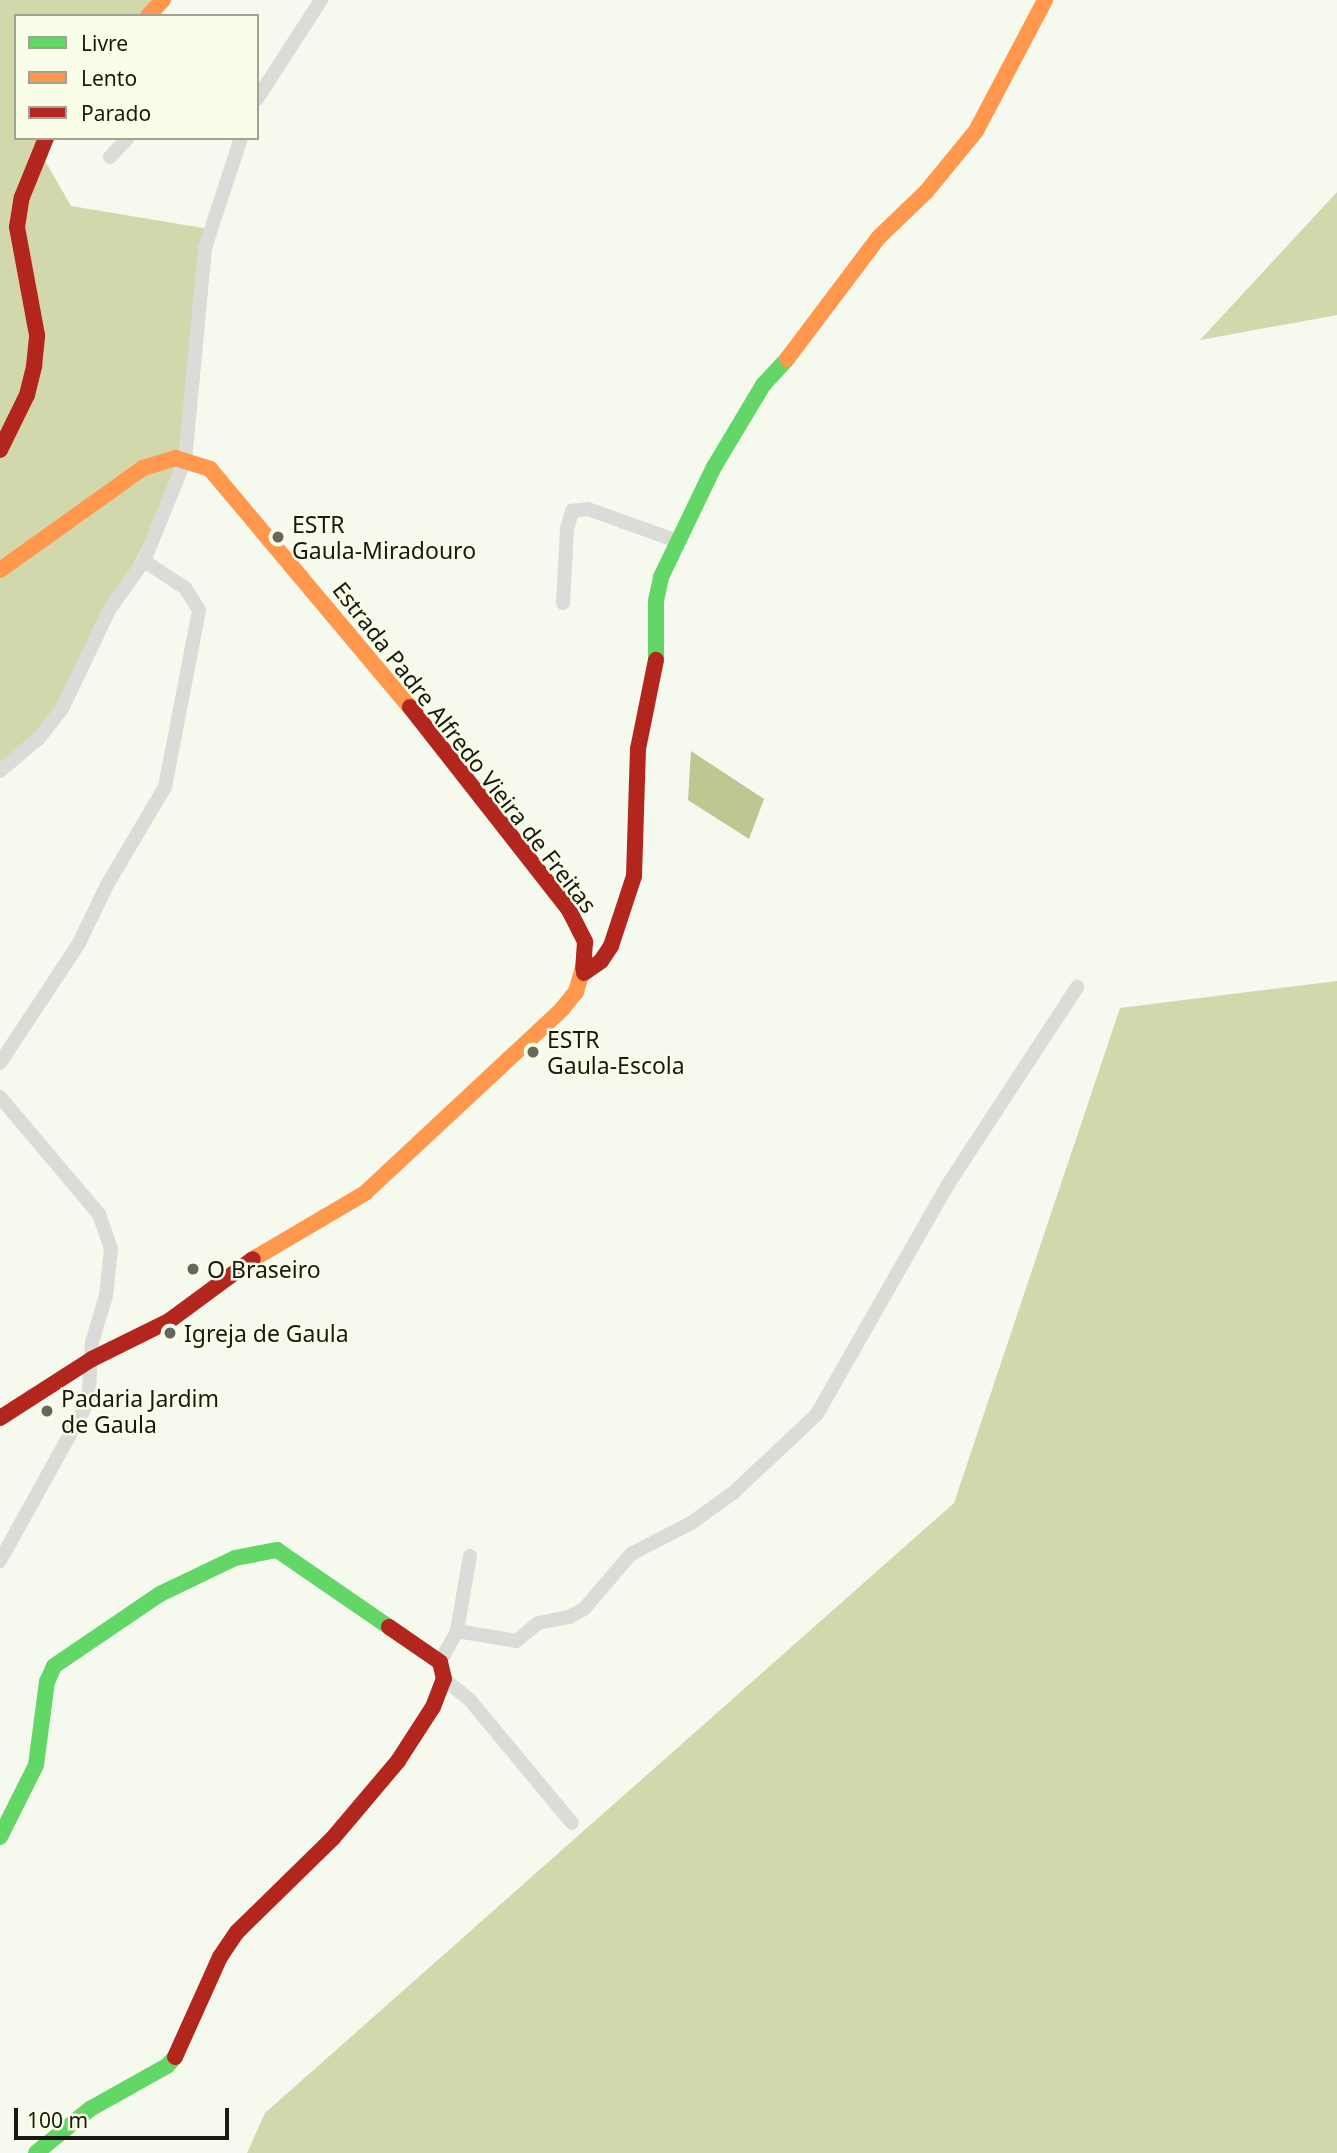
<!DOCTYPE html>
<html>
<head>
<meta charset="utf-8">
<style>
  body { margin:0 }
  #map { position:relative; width:1337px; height:2153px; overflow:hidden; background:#f6f9ed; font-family:"Noto Sans",sans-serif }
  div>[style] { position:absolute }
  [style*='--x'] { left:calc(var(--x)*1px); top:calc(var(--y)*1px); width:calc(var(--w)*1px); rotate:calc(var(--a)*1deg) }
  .forest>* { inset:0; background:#d2d7ac }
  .water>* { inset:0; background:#bfc691 }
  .street>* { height:14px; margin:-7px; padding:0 7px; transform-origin:7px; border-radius:7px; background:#dbdbd8 }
  .fast>* { height:16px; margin:-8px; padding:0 8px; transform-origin:8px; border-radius:8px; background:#63d668 }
  .slow>* { height:16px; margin:-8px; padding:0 8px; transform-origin:8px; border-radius:8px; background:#ff974d }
  .jam>* { height:16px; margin:-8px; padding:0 8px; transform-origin:8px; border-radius:8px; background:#b3261e }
  .dots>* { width:19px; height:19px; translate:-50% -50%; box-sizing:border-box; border:4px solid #fafee8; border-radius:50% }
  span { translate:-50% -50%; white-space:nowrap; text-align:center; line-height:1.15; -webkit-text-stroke:5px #fafee8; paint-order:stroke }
  .poi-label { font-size:23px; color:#181912 }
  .left { translate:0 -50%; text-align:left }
  .street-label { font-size:23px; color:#181912 }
  .legend { position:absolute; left:14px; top:14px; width:245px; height:126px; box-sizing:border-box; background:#fafee8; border:2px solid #a0a292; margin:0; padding:9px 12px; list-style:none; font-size:21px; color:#181912 }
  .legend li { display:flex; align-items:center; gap:14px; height:35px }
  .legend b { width:35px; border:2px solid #a0a292 }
  .scale { position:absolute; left:14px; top:2108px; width:215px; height:32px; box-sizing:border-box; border:4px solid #181912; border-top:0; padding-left:9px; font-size:21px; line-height:24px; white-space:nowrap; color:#181912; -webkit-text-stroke:5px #fafee8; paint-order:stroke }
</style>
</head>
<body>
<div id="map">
  <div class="forest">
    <div style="clip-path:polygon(0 0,163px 0,149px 16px,16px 16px,16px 138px,51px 138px,40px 152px,71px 206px,209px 229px,185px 460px,62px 709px,0 778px)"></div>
    <div style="clip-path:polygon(1337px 192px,1337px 315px,1200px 340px)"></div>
    <div style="clip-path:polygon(1337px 981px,1337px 2153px,247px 2153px,265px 2113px,954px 1503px,1120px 1008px)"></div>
  </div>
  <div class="water">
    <div style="clip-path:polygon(691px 751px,764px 799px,749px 839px,688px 800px)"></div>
  </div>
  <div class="street">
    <div style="--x:257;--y:99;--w:118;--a:-57.1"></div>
    <div style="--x:110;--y:157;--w:26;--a:-47"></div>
    <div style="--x:563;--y:603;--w:74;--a:-86.9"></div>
    <div style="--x:567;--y:529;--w:19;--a:-74"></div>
    <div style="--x:572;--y:511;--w:16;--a:-7"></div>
    <div style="--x:588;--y:509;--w:95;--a:19.8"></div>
    <div style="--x:0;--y:771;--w:51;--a:-40.2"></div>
    <div style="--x:39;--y:738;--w:37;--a:-52"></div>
    <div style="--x:62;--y:709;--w:110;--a:-64.6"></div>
    <div style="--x:109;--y:610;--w:60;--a:-54.5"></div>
    <div style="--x:144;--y:561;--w:109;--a:-67.9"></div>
    <div style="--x:185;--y:460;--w:213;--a:-84.6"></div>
    <div style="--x:205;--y:248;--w:116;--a:-71.9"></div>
    <div style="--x:0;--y:1063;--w:144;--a:-56.6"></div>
    <div style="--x:79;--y:943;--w:64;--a:-64.2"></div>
    <div style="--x:107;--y:885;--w:114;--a:-59.4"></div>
    <div style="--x:165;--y:787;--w:180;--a:-79.1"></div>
    <div style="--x:199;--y:610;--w:26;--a:-122"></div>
    <div style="--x:185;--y:588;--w:49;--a:-146.6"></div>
    <div style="--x:0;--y:1097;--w:153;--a:49.8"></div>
    <div style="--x:99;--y:1214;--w:37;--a:71"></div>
    <div style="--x:111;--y:1249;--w:47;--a:96.1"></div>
    <div style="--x:106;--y:1296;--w:48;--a:106.9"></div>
    <div style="--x:92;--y:1342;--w:60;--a:93.8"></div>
    <div style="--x:88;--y:1402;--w:182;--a:119"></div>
    <div style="--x:457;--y:1631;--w:60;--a:9.6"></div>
    <div style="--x:516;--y:1641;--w:28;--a:-39"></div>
    <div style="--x:538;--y:1623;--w:32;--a:-11"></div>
    <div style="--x:569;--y:1617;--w:17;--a:-28"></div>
    <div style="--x:584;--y:1609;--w:72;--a:-49.5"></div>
    <div style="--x:631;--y:1554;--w:68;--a:-27.3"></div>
    <div style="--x:691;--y:1523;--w:52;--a:-35.5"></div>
    <div style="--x:733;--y:1493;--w:115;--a:-43.2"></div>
    <div style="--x:817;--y:1414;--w:262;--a:-60.3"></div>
    <div style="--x:947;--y:1186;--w:238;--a:-56.8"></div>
    <div style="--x:440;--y:1662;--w:35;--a:-61"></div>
    <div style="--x:457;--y:1631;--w:76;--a:-80.2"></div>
    <div style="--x:444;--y:1679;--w:32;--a:39"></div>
    <div style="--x:469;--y:1699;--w:161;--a:50.3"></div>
  </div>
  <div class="fast">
    <div style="--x:656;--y:660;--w:59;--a:-90"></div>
    <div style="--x:656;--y:601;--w:25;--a:-78"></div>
    <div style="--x:661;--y:577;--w:122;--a:-64.3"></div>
    <div style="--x:714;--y:467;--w:96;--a:-59.1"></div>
    <div style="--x:763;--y:385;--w:35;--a:-47"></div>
    <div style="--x:0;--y:1837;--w:80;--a:-63.4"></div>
    <div style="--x:36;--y:1765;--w:84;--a:-82.5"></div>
    <div style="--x:47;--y:1682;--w:17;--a:-66"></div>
    <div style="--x:54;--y:1666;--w:128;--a:-34.2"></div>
    <div style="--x:160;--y:1594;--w:83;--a:-25.6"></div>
    <div style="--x:235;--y:1558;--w:43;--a:-10.8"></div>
    <div style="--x:277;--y:1550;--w:136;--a:34.5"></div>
    <div style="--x:36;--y:2153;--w:70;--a:-39.2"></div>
    <div style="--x:90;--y:2109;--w:88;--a:-29.2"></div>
    <div style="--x:167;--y:2066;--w:12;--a:-48"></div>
  </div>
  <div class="slow">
    <div style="--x:148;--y:16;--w:22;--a:-47"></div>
    <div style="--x:787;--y:359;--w:153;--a:-53"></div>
    <div style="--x:879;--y:237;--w:65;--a:-43.8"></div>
    <div style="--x:926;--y:192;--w:79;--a:-50.7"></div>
    <div style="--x:976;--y:131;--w:148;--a:-62.2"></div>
    <div style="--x:0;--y:570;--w:176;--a:-35.5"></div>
    <div style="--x:143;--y:468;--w:34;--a:-17"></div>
    <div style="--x:175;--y:458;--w:37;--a:17"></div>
    <div style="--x:210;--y:469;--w:311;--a:50"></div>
    <div style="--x:253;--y:1259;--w:130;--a:-30.5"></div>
    <div style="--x:365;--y:1193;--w:270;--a:-43"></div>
    <div style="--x:562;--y:1009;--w:22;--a:-51"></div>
    <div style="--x:576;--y:992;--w:25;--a:-74"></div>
  </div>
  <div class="jam">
    <div style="--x:0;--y:450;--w:61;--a:-63.9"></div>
    <div style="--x:27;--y:395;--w:30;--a:-76"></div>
    <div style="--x:34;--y:366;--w:31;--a:-84"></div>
    <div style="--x:37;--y:335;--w:110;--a:-100.5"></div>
    <div style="--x:17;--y:227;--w:30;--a:-81"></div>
    <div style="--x:22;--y:197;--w:64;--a:-67.9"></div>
    <div style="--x:410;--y:707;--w:258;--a:51.9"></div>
    <div style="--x:569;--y:910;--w:36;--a:63"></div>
    <div style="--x:585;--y:942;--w:26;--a:94"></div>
    <div style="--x:584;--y:973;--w:21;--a:-35"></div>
    <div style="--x:601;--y:961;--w:18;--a:-56"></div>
    <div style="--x:611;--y:946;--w:74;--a:-71.8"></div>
    <div style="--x:634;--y:876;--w:127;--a:-88.2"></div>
    <div style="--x:638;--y:749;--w:91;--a:-78.6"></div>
    <div style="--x:0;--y:1418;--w:109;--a:-32.7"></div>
    <div style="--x:92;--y:1359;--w:86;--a:-26.3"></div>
    <div style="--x:169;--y:1321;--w:104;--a:-36.4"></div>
    <div style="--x:175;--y:2057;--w:110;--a:-65.8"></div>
    <div style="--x:220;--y:1957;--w:30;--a:-56"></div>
    <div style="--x:237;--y:1932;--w:134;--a:-44.4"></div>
    <div style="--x:333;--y:1838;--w:101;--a:-49.8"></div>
    <div style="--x:398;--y:1761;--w:64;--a:-57.1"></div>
    <div style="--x:433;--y:1707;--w:30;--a:-69"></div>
    <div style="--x:444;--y:1679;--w:17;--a:-103"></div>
    <div style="--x:440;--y:1662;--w:62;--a:-145.5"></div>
  </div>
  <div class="dots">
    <div style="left:278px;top:537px;background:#66675f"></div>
    <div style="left:533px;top:1052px;background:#66675f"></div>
    <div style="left:193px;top:1269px;background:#66675f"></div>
    <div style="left:170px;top:1333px;background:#66675f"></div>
    <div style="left:47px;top:1411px;background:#66675f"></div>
  </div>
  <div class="poi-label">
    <span class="left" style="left:292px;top:537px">ESTR<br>Gaula-Miradouro</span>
    <span class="left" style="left:547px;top:1052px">ESTR<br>Gaula-Escola</span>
    <span class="left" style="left:207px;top:1269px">O Braseiro</span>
    <span class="left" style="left:184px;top:1333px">Igreja de Gaula</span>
    <span class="left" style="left:61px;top:1411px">Padaria Jardim<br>de Gaula</span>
  </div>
  <div class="street-label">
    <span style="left:465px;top:747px;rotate:52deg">Estrada Padre Alfredo Vieira de Freitas</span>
  </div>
  <ul class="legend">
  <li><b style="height:9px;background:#63d668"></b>Livre</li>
  <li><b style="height:9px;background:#ff974d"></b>Lento</li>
  <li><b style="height:9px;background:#b3261e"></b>Parado</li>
  </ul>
  <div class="scale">100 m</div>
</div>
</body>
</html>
